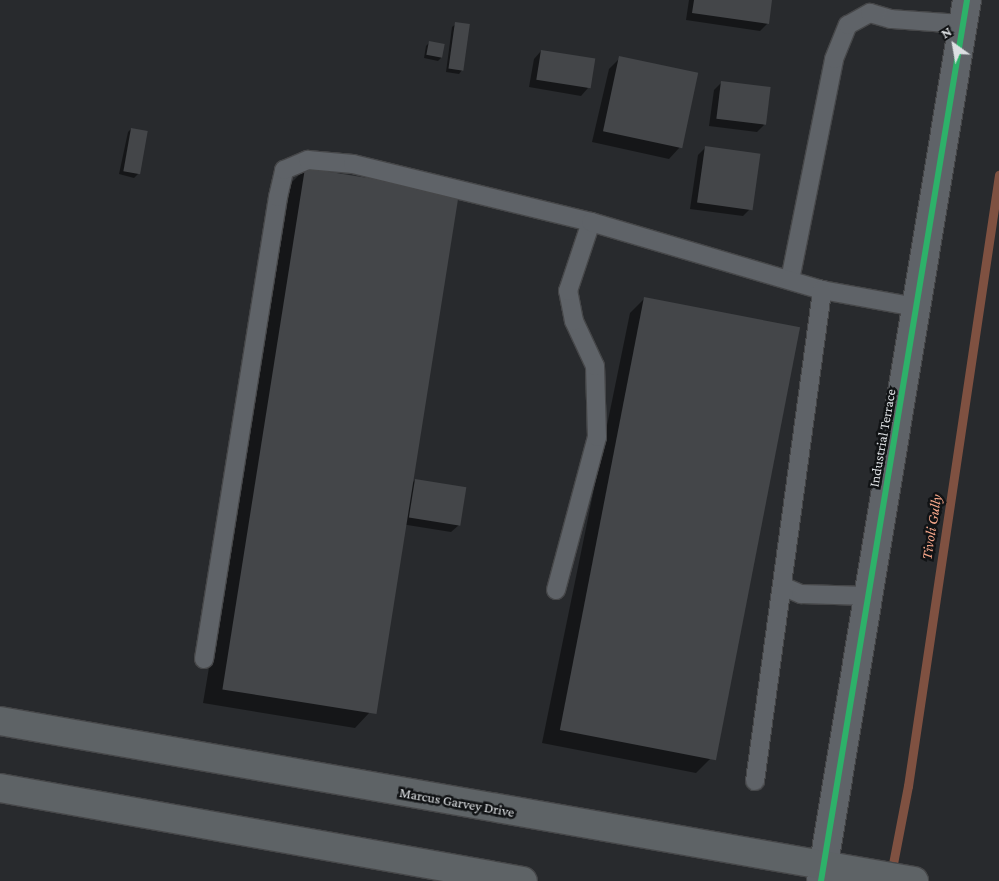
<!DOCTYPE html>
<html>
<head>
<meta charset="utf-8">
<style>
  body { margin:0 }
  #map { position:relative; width:999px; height:881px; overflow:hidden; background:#282a2d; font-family:"Crimson Pro",serif }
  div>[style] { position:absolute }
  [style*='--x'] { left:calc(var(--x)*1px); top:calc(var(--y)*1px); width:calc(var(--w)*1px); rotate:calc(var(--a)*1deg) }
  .shadow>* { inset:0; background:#0007 }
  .stream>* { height:9px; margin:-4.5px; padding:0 4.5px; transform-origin:4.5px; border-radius:4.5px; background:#7f5141 }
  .building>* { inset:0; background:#444649; transform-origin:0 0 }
  .roads { filter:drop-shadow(1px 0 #464749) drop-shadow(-1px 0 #464749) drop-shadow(0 1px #464749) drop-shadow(0 -1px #464749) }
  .service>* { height:18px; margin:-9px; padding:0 9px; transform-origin:9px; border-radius:9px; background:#5f6368 }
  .tertiary>* { height:28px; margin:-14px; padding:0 14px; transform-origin:14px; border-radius:14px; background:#5f6368 }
  .trunk>* { height:28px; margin:-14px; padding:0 14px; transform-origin:14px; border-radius:14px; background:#5e6366 }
  .cycleway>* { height:6px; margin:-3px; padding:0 3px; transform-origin:3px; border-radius:3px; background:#2db169 }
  span { translate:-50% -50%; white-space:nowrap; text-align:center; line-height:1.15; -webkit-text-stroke:5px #111315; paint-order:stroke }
  .street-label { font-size:14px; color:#dde0e3 }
  .water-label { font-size:15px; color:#f8a88b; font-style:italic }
  .north { position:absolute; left:929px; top:20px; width:50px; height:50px; -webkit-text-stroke:4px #111315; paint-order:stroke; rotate:328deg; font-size:14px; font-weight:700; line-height:20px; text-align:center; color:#dde0e3 }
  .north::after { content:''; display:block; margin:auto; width:18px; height:22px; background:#dde0e3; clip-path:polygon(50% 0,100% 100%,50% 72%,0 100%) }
</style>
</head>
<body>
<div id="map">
  <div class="shadow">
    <div style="clip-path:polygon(689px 0,771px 0,768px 23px,760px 31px,686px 20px)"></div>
    <div style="clip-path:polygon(456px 24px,462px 70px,459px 74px,446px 72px,452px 27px)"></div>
    <div style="clip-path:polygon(430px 42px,442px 57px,438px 61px,424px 58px,426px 46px)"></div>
    <div style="clip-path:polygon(541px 51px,588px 88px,581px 96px,529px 87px,534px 59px)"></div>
    <div style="clip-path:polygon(620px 58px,680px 147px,669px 159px,592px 142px,609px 69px)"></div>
    <div style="clip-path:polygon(722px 82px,764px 125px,757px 132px,709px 126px,714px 90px)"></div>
    <div style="clip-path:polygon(131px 129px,138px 174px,134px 178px,119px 174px,128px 132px)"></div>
    <div style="clip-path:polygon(706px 147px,750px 209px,743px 216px,690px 209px,698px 155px)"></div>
    <div style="clip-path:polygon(305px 169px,407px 488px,415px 480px,459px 525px,451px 532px,401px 524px,369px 713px,355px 728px,203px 703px,291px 183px)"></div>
    <div style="clip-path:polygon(644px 299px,710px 759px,696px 773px,542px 743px,630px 313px)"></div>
  </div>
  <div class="stream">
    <div style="--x:891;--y:874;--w:90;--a:-79.1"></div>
    <div style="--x:908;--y:786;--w:618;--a:-81.53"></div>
  </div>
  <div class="building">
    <div style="clip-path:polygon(694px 0,772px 0,769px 24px,692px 13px)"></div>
    <div style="left:455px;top:22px;width:15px;height:47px;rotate:8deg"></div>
    <div style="left:429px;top:41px;width:16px;height:14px;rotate:11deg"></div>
    <div style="left:541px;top:50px;width:55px;height:30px;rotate:9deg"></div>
    <div style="left:619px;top:56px;width:81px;height:77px;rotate:12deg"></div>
    <div style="left:721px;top:81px;width:50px;height:38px;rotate:7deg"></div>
    <div style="left:131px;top:128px;width:17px;height:44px;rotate:10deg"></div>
    <div style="left:705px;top:146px;width:56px;height:57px;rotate:8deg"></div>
    <div style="left:305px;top:168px;width:156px;height:528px;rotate:9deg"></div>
    <div style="left:644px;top:297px;width:159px;height:441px;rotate:11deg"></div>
    <div style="left:415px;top:479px;width:52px;height:39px;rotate:9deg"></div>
  </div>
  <div class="roads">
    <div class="service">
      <div style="--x:790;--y:280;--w:225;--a:-78.7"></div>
      <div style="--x:834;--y:59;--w:37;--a:-68"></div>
      <div style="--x:848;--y:25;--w:25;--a:-29"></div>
      <div style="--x:870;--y:13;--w:22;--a:16"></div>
      <div style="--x:891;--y:19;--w:72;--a:4"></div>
      <div style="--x:782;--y:586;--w:21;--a:23"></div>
      <div style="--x:801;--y:594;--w:67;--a:1.7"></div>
      <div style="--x:556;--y:590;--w:158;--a:-75"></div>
      <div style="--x:597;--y:437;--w:71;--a:-91.6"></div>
      <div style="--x:595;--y:366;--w:50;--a:-115"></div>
      <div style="--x:574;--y:321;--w:31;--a:-101"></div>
      <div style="--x:568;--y:291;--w:73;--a:-71.6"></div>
      <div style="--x:204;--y:659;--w:468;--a:-80.9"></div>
      <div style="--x:278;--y:197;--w:28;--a:-77"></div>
      <div style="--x:284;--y:170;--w:26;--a:-23"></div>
      <div style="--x:308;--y:160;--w:45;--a:5.1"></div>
      <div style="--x:353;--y:164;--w:245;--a:13.7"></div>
      <div style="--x:591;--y:222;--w:241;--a:16.4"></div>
      <div style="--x:822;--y:290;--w:96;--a:10.3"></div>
      <div style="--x:755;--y:781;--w:496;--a:-82.2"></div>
    </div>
    <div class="tertiary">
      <div style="--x:821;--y:881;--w:893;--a:-80.59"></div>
    </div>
    <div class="trunk">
      <div style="--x:0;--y:721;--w:928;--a:9.93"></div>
      <div style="--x:0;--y:788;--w:531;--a:10.08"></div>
    </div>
  </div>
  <div class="cycleway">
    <div style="--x:821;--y:881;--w:893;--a:-80.59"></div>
  </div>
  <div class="street-label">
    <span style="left:882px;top:438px;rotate:-80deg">Industrial Terrace</span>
    <span style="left:457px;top:802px;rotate:10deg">Marcus Garvey Drive</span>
  </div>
  <div class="water-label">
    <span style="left:932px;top:527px;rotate:-81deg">Tivoli Gully</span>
  </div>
  <div class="north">N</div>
</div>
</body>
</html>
